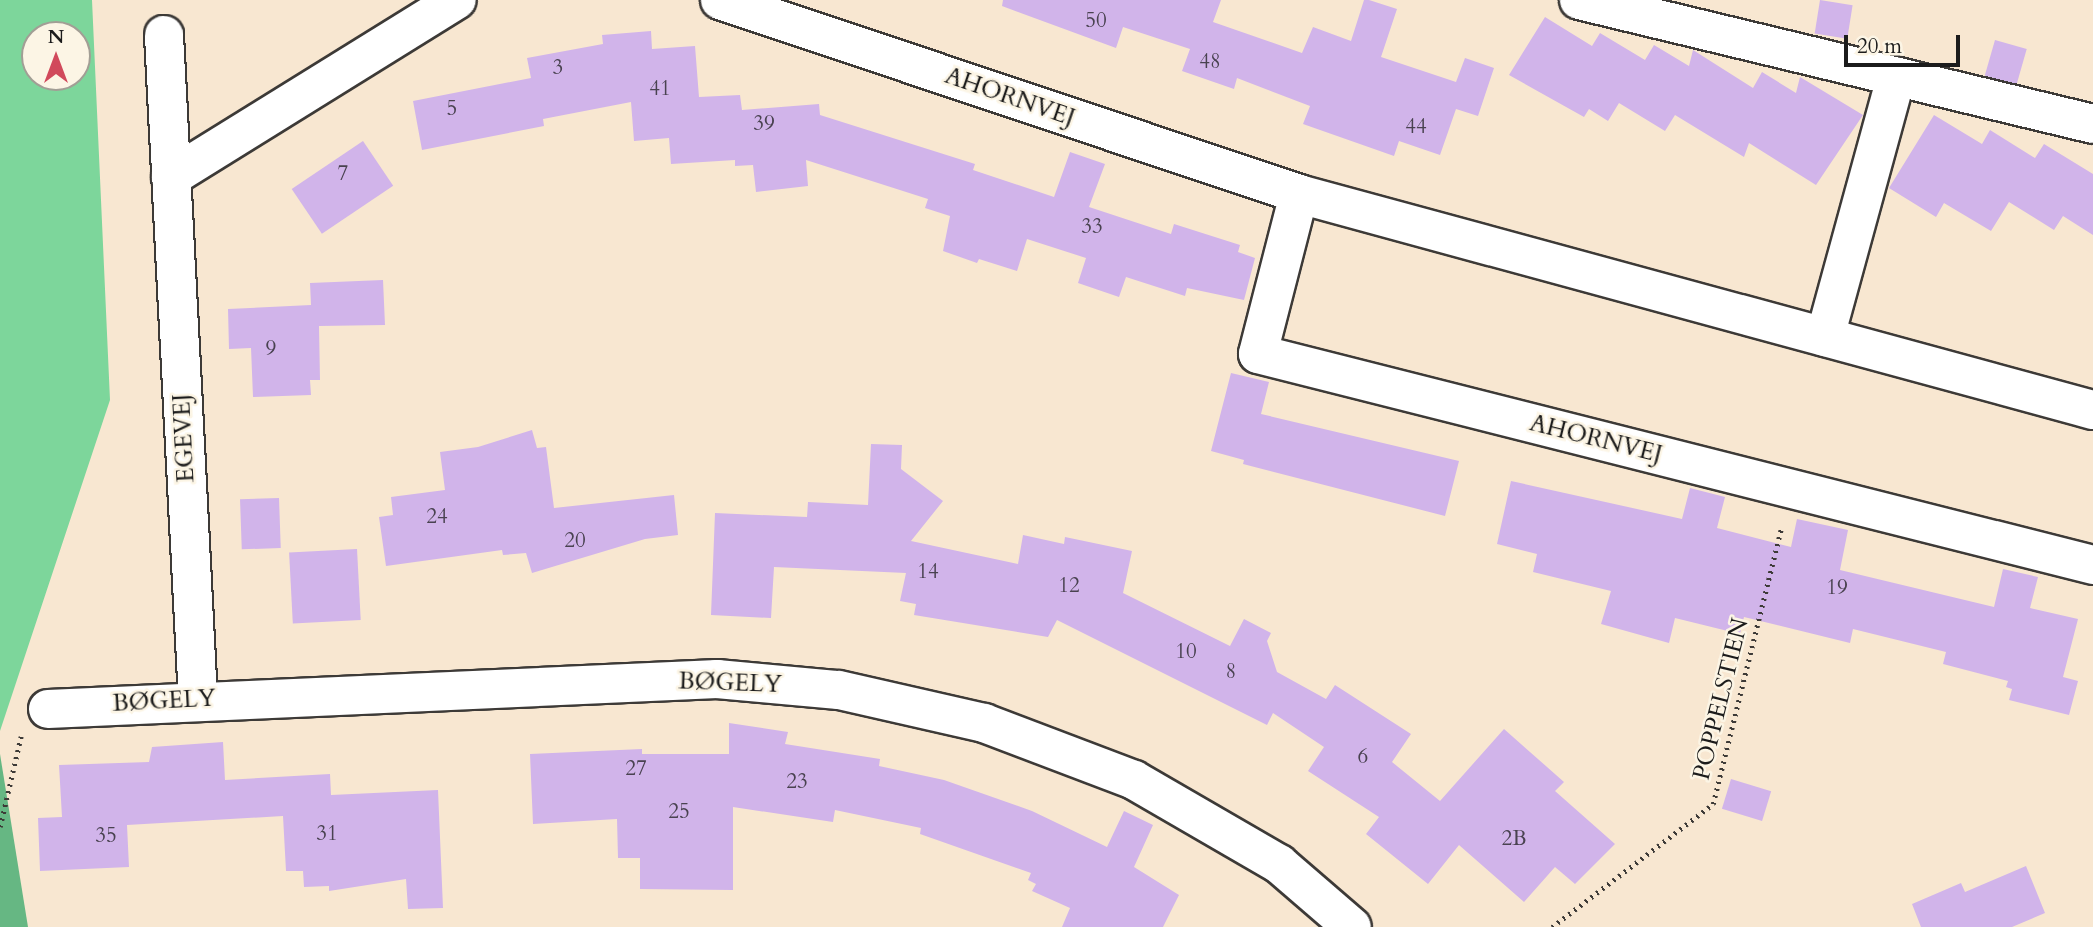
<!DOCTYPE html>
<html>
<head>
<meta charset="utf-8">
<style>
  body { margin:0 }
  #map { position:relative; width:2093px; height:927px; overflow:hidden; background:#f8e7d1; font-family:Cardo,serif }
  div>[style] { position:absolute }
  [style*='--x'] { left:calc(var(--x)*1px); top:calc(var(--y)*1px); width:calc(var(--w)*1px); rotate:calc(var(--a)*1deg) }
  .green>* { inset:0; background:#7dd69b }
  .forest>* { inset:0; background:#66b783 }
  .building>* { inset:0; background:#d1b4ea; transform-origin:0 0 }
  .path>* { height:4.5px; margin-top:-2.25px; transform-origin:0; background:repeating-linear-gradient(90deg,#3d3a37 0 2px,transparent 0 7px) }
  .roads { filter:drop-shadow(2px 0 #3d3a37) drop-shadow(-2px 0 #3d3a37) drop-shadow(0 2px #3d3a37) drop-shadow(0 -2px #3d3a37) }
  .minor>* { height:38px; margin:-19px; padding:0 19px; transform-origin:19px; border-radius:19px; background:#fff }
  span { translate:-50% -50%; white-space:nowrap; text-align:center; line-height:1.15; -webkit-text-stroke:5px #fcf5e5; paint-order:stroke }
  .number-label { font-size:21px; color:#494250 }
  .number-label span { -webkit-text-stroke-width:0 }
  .street-label { font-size:24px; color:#1c1c1c }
  .north { position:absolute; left:21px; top:21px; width:70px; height:70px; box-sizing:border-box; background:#fcf5e5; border:2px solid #a29e95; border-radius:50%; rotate:0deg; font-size:19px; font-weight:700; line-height:28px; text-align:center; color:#1c1c1c }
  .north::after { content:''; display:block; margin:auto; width:24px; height:32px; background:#d1495b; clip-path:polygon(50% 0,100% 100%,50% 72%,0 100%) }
  .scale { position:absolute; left:1844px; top:35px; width:116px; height:32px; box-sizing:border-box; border:4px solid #1c1c1c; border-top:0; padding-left:9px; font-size:21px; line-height:24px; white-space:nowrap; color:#1c1c1c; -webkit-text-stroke:5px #fcf5e5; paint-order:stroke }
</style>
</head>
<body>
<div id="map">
  <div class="green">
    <div style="clip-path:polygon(evenodd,0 0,92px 0,110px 400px,0 731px,0 0,35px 35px,77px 35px,77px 77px,35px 77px,35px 35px)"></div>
  </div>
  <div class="forest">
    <div style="clip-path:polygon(0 754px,28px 927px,0 927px)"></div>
  </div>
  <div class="building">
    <div style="clip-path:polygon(1003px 0,1221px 0,1213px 22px,1302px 53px,1313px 27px,1351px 41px,1364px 0,1369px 0,1397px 9px,1381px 57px,1456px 82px,1465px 58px,1494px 68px,1478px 116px,1456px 109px,1440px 155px,1399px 141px,1394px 156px,1303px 124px,1310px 106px,1237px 78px,1234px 89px,1182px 71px,1190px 49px,1123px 27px,1116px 48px,1002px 6px)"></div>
    <div style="left:1820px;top:0;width:33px;height:34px;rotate:9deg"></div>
    <div style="clip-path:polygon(1545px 17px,1592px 46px,1600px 33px,1645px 60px,1654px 45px,1689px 66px,1693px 50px,1753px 88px,1762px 72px,1796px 93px,1800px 77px,1863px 115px,1816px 185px,1749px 143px,1744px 157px,1675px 115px,1665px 131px,1619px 103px,1608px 121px,1589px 109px,1584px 117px,1509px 75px)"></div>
    <div style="clip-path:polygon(651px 31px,652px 49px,695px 46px,699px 97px,740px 95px,742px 110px,819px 104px,820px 115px,975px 164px,973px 170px,1054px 197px,1070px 152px,1105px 164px,1089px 207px,1171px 234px,1174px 224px,1240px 245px,1238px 252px,1255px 258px,1244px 300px,1187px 288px,1185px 296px,1126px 277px,1119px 297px,1078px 283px,1086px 258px,1027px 239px,1017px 271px,979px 259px,977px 263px,943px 251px,950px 216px,925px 208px,928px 199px,806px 160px,808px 186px,756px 192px,753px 165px,735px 166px,735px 160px,671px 164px,669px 138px,634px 141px,631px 102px,543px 119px,544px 126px,422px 150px,413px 101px,531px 78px,527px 58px,603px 44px,602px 35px)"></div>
    <div style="left:1995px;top:40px;width:33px;height:37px;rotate:16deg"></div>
    <div style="clip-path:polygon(1934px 115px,1982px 144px,1990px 130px,2035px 158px,2044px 144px,2093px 174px,2093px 235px,2063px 216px,2054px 230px,2009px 202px,1991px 231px,1944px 203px,1936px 217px,1889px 188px)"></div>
    <div style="left:363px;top:141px;width:54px;height:86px;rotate:56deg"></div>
    <div style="clip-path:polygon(383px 280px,385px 325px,319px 326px,320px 380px,310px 380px,311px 395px,253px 397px,251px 348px,229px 349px,228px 309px,311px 305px,310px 283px)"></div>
    <div style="clip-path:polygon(1231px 373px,1269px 382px,1261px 414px,1459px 461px,1445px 516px,1243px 464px,1244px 460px,1211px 451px)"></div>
    <div style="clip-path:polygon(532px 430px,537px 448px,546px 447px,554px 508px,674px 495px,678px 535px,645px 539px,532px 573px,526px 553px,503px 555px,502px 550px,386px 566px,379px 517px,393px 515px,391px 497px,445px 490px,440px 452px,478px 447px)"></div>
    <div style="clip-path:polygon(871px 444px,902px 445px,901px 469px,943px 501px,911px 541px,1018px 564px,1023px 535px,1064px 544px,1065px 537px,1132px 551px,1123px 593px,1230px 646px,1244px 619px,1271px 633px,1267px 641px,1277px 672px,1326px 699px,1335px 685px,1411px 734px,1392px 762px,1440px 801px,1504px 729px,1564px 782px,1555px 791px,1615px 844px,1575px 884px,1555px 867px,1524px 902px,1459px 845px,1428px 884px,1366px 834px,1379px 817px,1308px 771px,1324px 747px,1273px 713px,1267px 725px,1057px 620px,1048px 637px,914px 615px,916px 604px,900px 601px,906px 573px,774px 567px,771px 618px,711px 615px,715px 513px,807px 517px,808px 502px,868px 505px)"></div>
    <div style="clip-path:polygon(1511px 481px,1682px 519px,1690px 488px,1725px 497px,1717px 528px,1791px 547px,1797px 519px,1848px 530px,1840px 570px,1994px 607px,2003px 569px,2038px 577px,2030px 608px,2078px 619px,2063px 677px,2078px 681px,2069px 715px,2009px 700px,2012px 689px,2006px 687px,2008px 681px,1943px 664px,1946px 652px,1853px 629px,1850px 643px,1744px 617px,1740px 634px,1675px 618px,1669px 643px,1601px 624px,1611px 591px,1533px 572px,1537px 554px,1497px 544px)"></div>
    <div style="left:279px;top:498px;width:50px;height:39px;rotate:88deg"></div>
    <div style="left:357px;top:549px;width:71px;height:68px;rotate:87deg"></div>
    <div style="clip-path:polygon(729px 723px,788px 732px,785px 744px,880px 759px,879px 766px,944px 780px,1032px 811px,1107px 847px,1124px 811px,1153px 825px,1134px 867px,1179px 895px,1163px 927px,1062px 927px,1070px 908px,1032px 891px,1036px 884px,1028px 880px,1031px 873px,920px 834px,921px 828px,835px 810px,833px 822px,733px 807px,733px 890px,640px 889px,640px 858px,618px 858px,617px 819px,533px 824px,530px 754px,642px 749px,642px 754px,729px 754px)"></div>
    <div style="clip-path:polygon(223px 742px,225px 780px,330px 774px,331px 795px,438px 790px,443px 908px,408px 909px,406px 879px,329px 891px,329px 886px,304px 887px,303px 871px,286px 871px,283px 816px,127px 825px,129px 867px,40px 871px,38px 818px,62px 817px,59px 765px,149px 762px,152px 747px)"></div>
    <div style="left:1731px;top:779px;width:42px;height:31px;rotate:17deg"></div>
    <div style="clip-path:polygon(2026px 866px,2045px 913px,2012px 927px,1921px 927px,1912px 904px,1961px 883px,1965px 892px)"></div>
  </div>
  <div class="path">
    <div style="--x:0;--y:827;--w:93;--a:-77"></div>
    <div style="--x:1552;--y:927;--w:203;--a:-37.4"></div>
    <div style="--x:1713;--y:804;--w:286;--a:-76.1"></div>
  </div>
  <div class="roads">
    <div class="minor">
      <div style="--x:720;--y:0;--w:611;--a:18.52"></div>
      <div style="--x:1299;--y:194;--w:823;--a:15.22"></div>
      <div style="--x:1579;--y:0;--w:529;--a:13.56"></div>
      <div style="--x:164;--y:35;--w:665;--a:87.07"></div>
      <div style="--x:171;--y:177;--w:336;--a:-31.8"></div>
      <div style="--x:1299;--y:194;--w:165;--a:104.4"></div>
      <div style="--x:1258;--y:354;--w:861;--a:14.18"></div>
      <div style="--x:1825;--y:337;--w:270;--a:-74.7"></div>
      <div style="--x:48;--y:709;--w:670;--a:-2.57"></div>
      <div style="--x:717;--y:679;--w:122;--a:5.2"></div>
      <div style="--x:839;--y:690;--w:149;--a:12.8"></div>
      <div style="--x:984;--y:723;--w:160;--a:20.8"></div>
      <div style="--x:1134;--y:780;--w:168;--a:30.1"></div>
      <div style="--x:1279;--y:864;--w:96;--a:40.8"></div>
    </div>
  </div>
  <div class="number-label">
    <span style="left:1096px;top:21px">50</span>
    <span style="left:1210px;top:62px">48</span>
    <span style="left:558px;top:68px">3</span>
    <span style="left:660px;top:89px">41</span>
    <span style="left:452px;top:109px">5</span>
    <span style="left:764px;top:124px">39</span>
    <span style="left:1416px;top:127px">44</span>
    <span style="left:343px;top:174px">7</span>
    <span style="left:1092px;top:227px">33</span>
    <span style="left:271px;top:349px">9</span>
    <span style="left:437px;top:517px">24</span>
    <span style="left:575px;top:541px">20</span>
    <span style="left:928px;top:572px">14</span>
    <span style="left:1069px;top:586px">12</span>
    <span style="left:1837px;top:588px">19</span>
    <span style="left:1186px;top:652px">10</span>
    <span style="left:1231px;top:672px">8</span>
    <span style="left:1363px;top:757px">6</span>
    <span style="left:636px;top:769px">27</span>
    <span style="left:797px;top:782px">23</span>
    <span style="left:679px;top:812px">25</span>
    <span style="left:327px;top:834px">31</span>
    <span style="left:106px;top:836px">35</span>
    <span style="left:1514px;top:839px">2B</span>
  </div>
  <div class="street-label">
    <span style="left:1010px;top:97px;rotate:19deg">AHORNVEJ</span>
    <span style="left:184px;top:438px;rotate:-93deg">EGEVEJ</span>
    <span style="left:1596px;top:439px;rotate:14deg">AHORNVEJ</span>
    <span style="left:730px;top:683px;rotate:2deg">BØGELY</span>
    <span style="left:1721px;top:699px;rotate:-76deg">POPPELSTIEN</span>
    <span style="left:164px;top:701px;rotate:-3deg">BØGELY</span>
  </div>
  <div class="north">N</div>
  <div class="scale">20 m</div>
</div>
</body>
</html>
